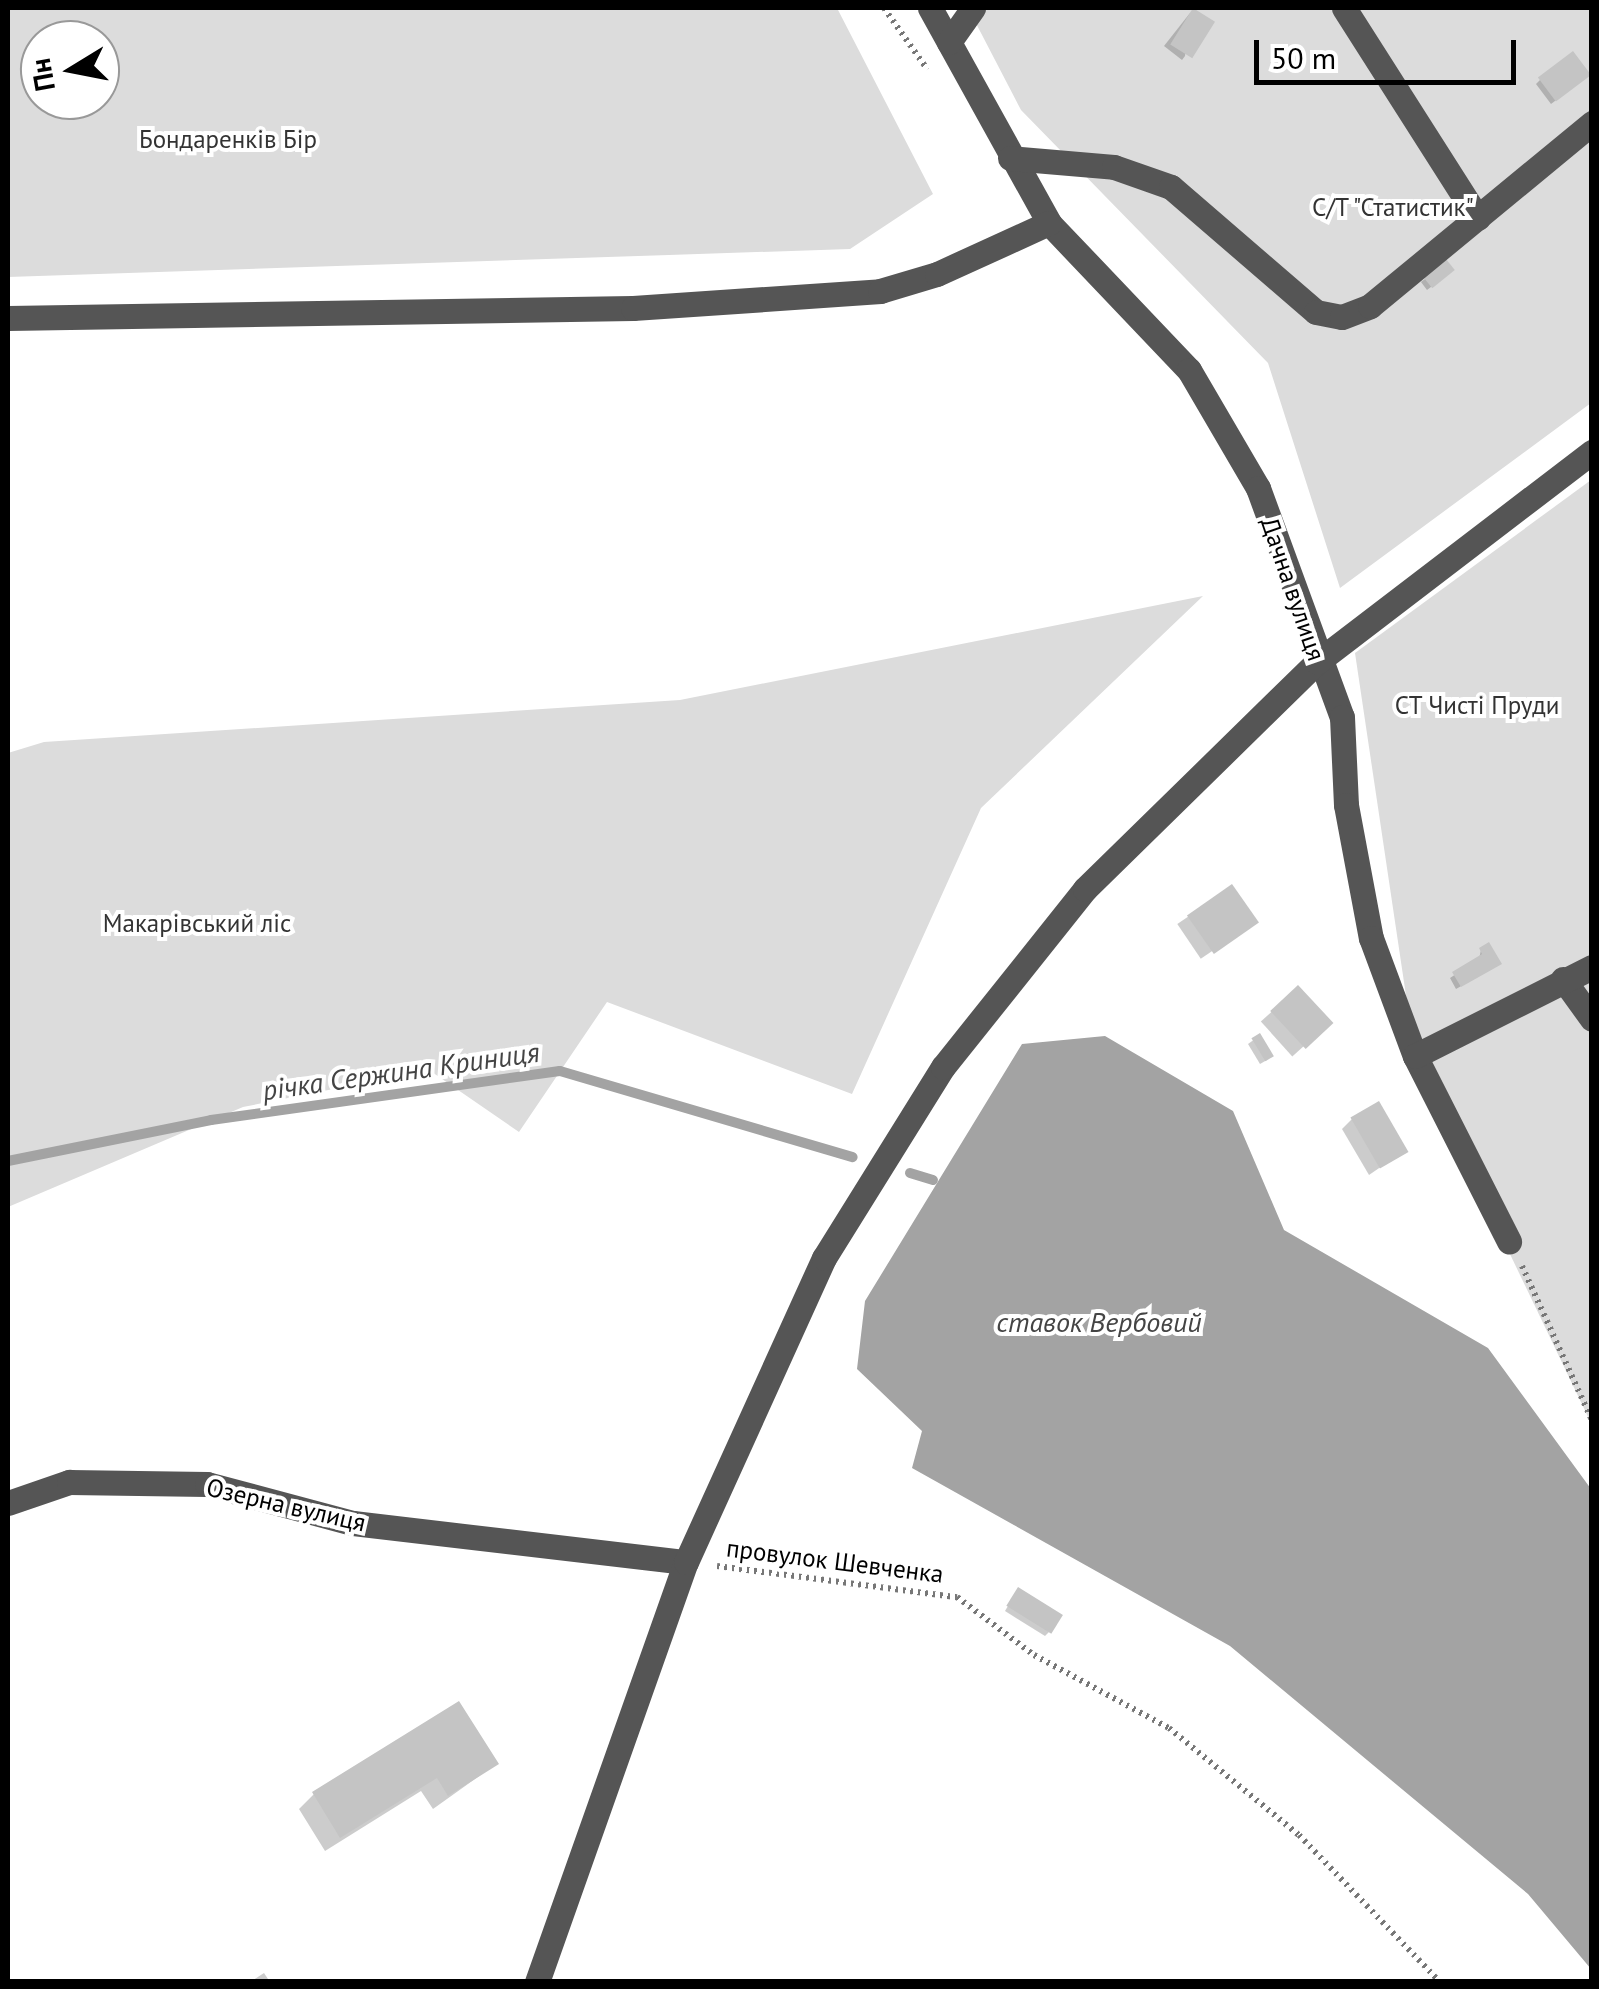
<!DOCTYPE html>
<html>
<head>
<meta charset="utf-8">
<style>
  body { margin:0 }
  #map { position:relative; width:1599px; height:1989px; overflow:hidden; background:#fff; font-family:"PT Sans",sans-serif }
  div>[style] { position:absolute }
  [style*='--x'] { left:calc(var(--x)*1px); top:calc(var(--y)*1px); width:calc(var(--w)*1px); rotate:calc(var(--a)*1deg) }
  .green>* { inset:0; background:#dcdcdc }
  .water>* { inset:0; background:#a3a3a3 }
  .shadow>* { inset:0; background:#0003; transform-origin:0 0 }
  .stream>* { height:10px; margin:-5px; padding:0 5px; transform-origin:5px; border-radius:5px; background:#a3a3a3 }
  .building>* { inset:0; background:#c4c4c4; transform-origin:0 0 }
  .path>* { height:6px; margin-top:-3px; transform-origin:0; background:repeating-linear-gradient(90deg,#777 0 2.5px,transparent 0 7.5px) }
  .minor>* { height:25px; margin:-12.5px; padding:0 12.5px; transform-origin:12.5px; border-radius:12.5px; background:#555 }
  span { translate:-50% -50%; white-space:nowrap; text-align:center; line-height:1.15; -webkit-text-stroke:8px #fff; paint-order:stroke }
  .park-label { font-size:25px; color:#333 }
  .street-label { font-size:25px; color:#000 }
  .water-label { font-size:28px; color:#444; font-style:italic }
  .frame { position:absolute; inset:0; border:10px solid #000; pointer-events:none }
  .north { position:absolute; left:20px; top:20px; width:100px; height:100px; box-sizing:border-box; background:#fff; border:2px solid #999; border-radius:50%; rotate:260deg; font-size:28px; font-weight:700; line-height:40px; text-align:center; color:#000 }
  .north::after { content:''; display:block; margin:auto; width:35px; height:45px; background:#000; clip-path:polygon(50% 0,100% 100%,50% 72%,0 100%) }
  .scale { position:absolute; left:1254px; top:40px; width:262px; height:45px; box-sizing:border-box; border:5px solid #000; border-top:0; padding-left:12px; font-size:30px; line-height:35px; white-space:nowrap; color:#000; -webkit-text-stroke:8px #fff; paint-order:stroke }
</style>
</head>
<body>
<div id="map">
  <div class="green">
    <div style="clip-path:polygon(evenodd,8px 8px,837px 8px,933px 194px,850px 249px,8px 277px,8px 8px,40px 40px,100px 40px,100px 100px,40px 100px,40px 40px)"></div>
    <div style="clip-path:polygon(968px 8px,1591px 8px,1591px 403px,1340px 588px,1268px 363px,1021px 110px)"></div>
    <div style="clip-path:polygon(1591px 480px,1591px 1423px,1415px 1056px,1355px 653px)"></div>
    <div style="clip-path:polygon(1203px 596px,981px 808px,852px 1094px,607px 1002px,519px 1132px,429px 1070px,243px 1107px,8px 1207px,8px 753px,44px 742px,680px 700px)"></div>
  </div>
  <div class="water">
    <div style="clip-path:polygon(1105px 1036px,1233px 1111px,1284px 1230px,1488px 1348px,1591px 1489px,1591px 1969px,1528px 1894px,1230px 1646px,912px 1468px,922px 1431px,857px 1369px,865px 1301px,1022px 1044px)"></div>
  </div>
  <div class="shadow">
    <div style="clip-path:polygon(1190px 13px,1185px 56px,1182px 60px,1164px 46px)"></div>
    <div style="clip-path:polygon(1584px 79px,1551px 104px,1536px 84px,1540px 80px)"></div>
    <div style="clip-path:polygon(1448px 274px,1427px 290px,1421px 282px,1425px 279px)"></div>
    <div style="left:1232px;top:887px;width:42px;height:66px;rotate:56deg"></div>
    <div style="clip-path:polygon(1481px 950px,1495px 967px,1456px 989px,1450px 978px,1479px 959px)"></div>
    <div style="left:1298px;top:988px;width:47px;height:50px;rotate:48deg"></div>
    <div style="clip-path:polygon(1259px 1036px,1267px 1060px,1260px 1064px,1248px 1044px)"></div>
    <div style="clip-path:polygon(1352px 1119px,1404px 1151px,1369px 1175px,1342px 1129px)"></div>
    <div style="clip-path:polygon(1015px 1594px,1049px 1632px,1045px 1636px,1005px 1611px)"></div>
    <div style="clip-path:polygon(496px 1764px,433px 1809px,421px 1791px,325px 1851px,299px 1809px,314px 1794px)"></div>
    <div style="clip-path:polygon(264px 1973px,270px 1982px,250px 1982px)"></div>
  </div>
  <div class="stream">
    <div style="--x:8;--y:1161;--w:207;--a:-11.4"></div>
    <div style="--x:211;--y:1120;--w:352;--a:-8"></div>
    <div style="--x:560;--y:1071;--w:305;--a:16.4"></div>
    <div style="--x:910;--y:1173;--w:24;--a:17"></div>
  </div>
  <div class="building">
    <div style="left:1193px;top:8px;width:26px;height:43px;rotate:32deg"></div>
    <div style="left:1573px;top:51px;width:30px;height:44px;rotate:53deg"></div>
    <div style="left:1446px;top:259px;width:14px;height:29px;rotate:51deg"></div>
    <div style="left:1232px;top:884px;width:47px;height:55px;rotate:55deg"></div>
    <div style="clip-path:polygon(1489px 942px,1502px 964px,1461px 987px,1452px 972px,1482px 954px,1479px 948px)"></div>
    <div style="left:1298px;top:985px;width:52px;height:38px;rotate:47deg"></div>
    <div style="left:1260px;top:1033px;width:27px;height:10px;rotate:59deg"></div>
    <div style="left:1379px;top:1101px;width:59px;height:33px;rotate:60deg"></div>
    <div style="left:1018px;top:1587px;width:53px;height:22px;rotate:32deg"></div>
    <div style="clip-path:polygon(459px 1701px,499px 1764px,448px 1796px,437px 1778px,340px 1838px,312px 1792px)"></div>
  </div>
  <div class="path">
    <div style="--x:884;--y:8;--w:75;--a:54.8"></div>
    <div style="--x:1522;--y:1266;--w:169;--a:65.6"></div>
    <div style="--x:717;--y:1566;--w:242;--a:7.4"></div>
    <div style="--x:957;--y:1597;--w:96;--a:37"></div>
    <div style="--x:1034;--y:1655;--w:153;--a:28.4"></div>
    <div style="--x:1169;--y:1728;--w:168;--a:39.5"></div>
    <div style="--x:1299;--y:1835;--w:204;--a:46.2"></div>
  </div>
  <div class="minor">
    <div style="--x:930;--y:8;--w:246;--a:61"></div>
    <div style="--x:1049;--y:223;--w:203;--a:46.4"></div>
    <div style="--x:1189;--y:370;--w:137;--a:59.7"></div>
    <div style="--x:1258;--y:488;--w:244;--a:69.9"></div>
    <div style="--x:1342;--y:717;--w:88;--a:87.4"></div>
    <div style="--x:1346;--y:805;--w:135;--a:79.4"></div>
    <div style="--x:1371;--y:938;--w:126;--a:69.6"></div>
    <div style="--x:1415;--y:1056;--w:208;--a:63.1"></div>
    <div style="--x:1344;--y:8;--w:249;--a:57.5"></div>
    <div style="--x:949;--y:42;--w:42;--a:-54.8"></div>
    <div style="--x:1010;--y:158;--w:104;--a:4.9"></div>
    <div style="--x:1114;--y:167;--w:60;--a:19.3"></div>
    <div style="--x:1171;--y:187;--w:191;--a:40.8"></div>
    <div style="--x:1316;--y:312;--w:26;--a:11"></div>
    <div style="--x:1342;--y:317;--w:30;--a:-21"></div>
    <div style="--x:1370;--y:306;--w:288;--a:-39.5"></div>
    <div style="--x:8;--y:318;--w:625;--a:-0.92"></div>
    <div style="--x:633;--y:308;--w:248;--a:-3.9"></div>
    <div style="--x:880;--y:291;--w:59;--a:-16.6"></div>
    <div style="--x:937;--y:274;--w:123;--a:-24.5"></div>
    <div style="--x:1563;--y:979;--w:49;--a:54.1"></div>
    <div style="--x:1415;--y:1056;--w:198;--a:-26.7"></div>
    <div style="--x:8;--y:1503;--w:65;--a:-19"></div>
    <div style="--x:69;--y:1482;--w:138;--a:0.8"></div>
    <div style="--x:207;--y:1484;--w:151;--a:15"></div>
    <div style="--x:353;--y:1523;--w:335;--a:6.7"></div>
    <div style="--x:537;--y:1982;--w:446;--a:-70.5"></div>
    <div style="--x:686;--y:1562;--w:334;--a:-65.6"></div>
    <div style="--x:824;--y:1258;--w:225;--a:-58.1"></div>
    <div style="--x:943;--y:1067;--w:228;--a:-51.4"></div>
    <div style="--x:1085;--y:889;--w:325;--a:-44.4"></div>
    <div style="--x:1317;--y:662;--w:346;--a:-37.4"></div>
  </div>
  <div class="park-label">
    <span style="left:228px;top:139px">Бондаренків Бір</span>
    <span style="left:1393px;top:207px">С/Т "Статистик"</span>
    <span style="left:1477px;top:705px">СТ Чисті Пруди</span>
    <span style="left:197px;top:923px">Макарівський ліс</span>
  </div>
  <div class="street-label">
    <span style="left:1293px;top:589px;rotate:71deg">Дачна вулиця</span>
    <span style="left:286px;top:1505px;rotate:13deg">Озерна вулиця</span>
    <span style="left:835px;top:1561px;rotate:7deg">провулок Шевченка</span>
  </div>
  <div class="water-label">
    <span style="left:401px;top:1071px;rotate:-8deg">річка Сержина Криниця</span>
    <span style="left:1099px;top:1322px">ставок Вербовий</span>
  </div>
  <div class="frame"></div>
  <div class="north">Пн</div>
  <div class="scale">50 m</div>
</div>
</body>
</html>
